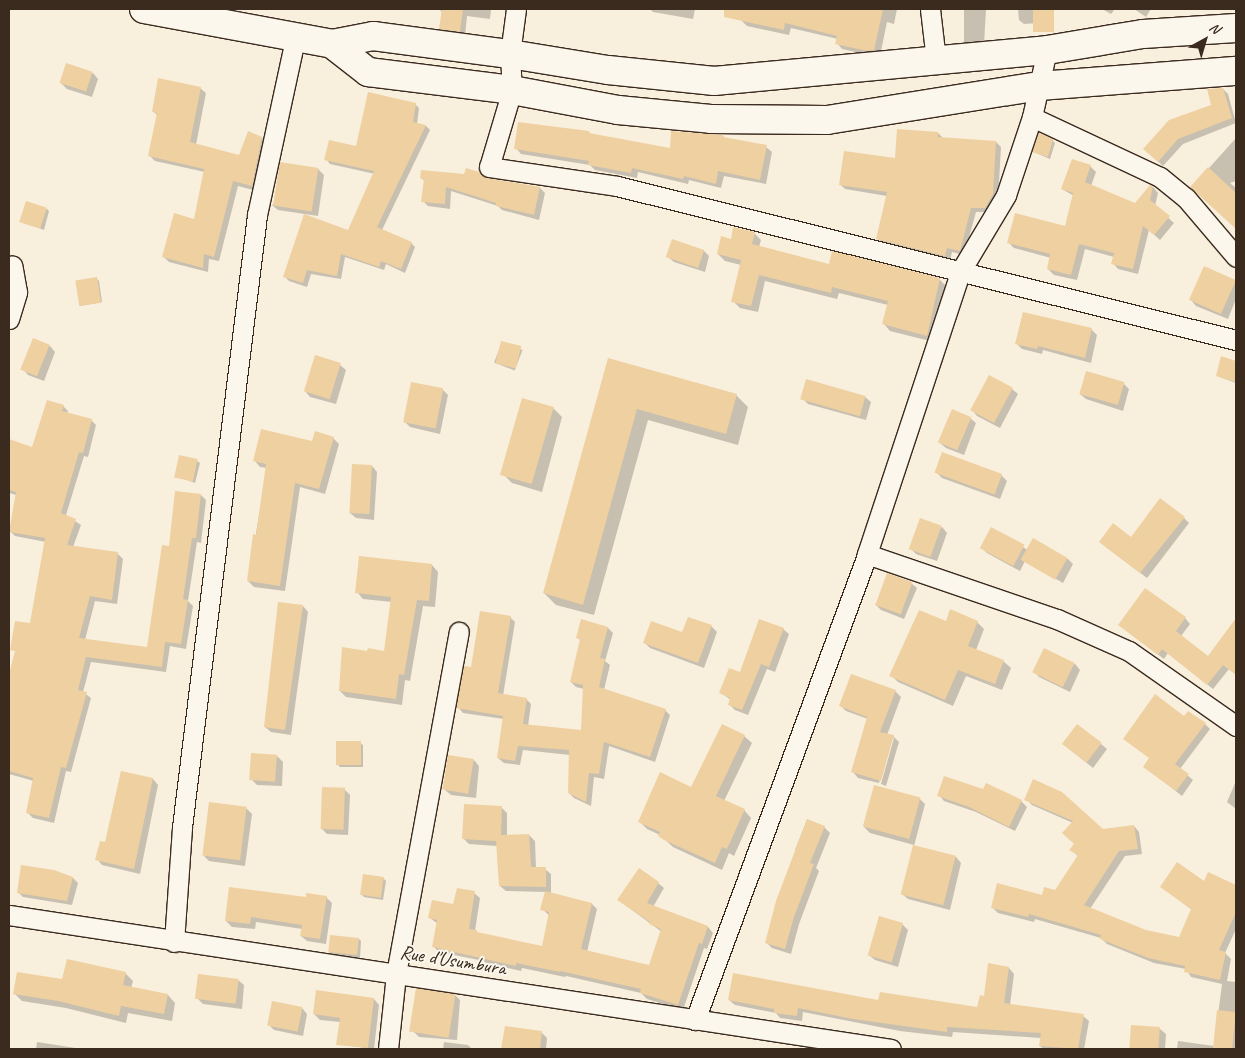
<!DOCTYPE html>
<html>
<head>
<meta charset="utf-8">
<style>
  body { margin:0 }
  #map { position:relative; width:1245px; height:1058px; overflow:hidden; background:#f9efdd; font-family:Caveat,sans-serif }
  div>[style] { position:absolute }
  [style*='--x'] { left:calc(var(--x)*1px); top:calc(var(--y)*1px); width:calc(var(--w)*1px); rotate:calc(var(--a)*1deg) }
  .shadow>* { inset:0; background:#0003; transform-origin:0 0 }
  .building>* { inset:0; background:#efd0a1; transform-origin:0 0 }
  .roads { filter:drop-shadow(1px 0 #3b2a1e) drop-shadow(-1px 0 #3b2a1e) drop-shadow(0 1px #3b2a1e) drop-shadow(0 -1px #3b2a1e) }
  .minor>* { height:19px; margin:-9.5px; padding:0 9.5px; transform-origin:9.5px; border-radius:9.5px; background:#fbf7ec }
  .primary>* { height:28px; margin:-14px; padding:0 14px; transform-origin:14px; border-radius:14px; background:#fbf7ec }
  span { translate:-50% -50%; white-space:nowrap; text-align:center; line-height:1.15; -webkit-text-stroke:4px #fbf7ec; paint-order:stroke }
  .street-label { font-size:20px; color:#3b2a1e }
  .frame { position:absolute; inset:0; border:10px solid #3b2a1e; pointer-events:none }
  .north { position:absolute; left:1180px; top:15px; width:50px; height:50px; -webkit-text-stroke:4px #fbf7ec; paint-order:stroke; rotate:39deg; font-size:14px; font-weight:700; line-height:20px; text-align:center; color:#3b2a1e }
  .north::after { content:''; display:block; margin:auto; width:18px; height:22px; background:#3b2a1e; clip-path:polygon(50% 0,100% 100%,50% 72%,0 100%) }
</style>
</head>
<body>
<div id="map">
  <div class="shadow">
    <div style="clip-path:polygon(439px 9px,491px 9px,490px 19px,467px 16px,465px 36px,445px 33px,441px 28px,442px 12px)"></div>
    <div style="clip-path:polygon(650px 9px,695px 9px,693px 19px,653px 12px)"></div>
    <div style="clip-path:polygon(743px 9px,897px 9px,894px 24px,887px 22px,880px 56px,874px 56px,842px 49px,837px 43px,838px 39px,791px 28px,789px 35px,747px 26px,741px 20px)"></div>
    <div style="clip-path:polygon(964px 9px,986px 9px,984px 45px,969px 47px,964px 42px)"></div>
    <div style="clip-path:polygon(1018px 9px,1046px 9px,1039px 23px,1024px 24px,1019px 20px)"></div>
    <div style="clip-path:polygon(1102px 9px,1115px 9px,1111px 14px)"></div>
    <div style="clip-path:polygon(1134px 9px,1151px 9px,1146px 17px)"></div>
    <div style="clip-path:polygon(93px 73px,98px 79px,92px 97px,67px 89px,61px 83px)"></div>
    <div style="clip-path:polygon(200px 88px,206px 93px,196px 145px,240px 156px,262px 138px,267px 143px,257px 191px,238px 186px,219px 261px,209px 259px,208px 272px,169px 262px,164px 257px,195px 221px,205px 172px,155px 161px,149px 155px,158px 116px,153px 111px)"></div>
    <div style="clip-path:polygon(1223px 89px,1228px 94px,1236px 123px,1183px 144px,1163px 166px,1150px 154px,1212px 105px)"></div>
    <div style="clip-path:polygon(415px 104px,419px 108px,417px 124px,426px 126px,430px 130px,382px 230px,411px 243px,415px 247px,405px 273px,386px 264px,384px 270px,345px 257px,341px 279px,311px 274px,307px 287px,289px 281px,285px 277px,348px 232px,375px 174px,330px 164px,326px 159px,357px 148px)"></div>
    <div style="clip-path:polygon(589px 132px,591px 135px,671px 150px,723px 136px,726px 139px,766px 147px,772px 152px,766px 184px,724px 176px,721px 188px,689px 180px,688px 184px,638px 172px,637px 178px,595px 170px,590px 165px,521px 154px,516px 148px)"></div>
    <div style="clip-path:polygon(938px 133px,943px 138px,996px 142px,1001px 147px,998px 200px,990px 212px,976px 212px,964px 255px,952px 252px,950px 260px,883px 243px,878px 239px,887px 196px,845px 189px,840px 184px,897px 160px)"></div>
    <div style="clip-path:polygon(1236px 138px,1236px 181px,1230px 183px,1236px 188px,1236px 226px,1192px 187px)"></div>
    <div style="clip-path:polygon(1052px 140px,1055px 143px,1050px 159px,1034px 152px)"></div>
    <div style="clip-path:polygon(1090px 166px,1096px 172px,1091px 186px,1135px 204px,1153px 187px,1158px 193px,1155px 206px,1174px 223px,1160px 240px,1149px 230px,1138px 274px,1118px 269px,1113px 263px,1114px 257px,1085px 249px,1077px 280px,1054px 275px,1048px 269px,1051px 258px,1014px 248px,1009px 243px,1066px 227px,1074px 196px,1062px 189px)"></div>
    <div style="clip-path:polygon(318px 169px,324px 175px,318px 216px,278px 210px,272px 205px)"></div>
    <div style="clip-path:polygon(421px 178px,487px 179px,540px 188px,545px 193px,539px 220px,502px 210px,498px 206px,451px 191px,450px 209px,428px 206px,423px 201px,425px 181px)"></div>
    <div style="clip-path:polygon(47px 209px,49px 211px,44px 230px,21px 221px)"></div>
    <div style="clip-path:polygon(754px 233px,761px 240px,759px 247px,830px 265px,939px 279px,946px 286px,934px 342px,890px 331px,884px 324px,888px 305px,839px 293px,837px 299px,765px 281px,758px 312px,740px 308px,733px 301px,741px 265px,725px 261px,718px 254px,732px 240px)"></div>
    <div style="clip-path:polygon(704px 251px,709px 256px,705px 272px,674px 262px,668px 257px)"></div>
    <div style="clip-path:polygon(1205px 268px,1236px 282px,1236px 299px,1228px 319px,1196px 306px,1191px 300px)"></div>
    <div style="clip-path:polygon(97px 279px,99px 281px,102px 302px,80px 306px,76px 281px)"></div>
    <div style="clip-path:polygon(1023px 313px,1092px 330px,1097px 335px,1091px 363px,1043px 350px,1042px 354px,1022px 349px,1016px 343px)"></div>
    <div style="clip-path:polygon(34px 340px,50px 346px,55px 352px,44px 381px,28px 375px,23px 369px)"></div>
    <div style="left:502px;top:342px;width:22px;height:22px;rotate:21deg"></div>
    <div style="clip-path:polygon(1222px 358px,1236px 362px,1236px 383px,1217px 376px)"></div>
    <div style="clip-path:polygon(609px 359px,736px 395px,748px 407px,738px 445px,648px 420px,594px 615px,556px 605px,544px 593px)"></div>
    <div style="clip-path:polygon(340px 365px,346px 370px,336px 404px,310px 397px,305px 391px)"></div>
    <div style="clip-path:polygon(1124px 384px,1129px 389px,1123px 411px,1086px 399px,1080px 394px)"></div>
    <div style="clip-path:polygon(1012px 389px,1018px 394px,1000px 428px,977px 416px,972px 410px)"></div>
    <div style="clip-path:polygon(443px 390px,448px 395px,440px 434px,410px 427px,404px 421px)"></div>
    <div style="clip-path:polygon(865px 397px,871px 402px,866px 420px,808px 404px,803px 399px)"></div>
    <div style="clip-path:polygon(63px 406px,68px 411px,67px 414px,91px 420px,96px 425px,88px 457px,84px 456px,66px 515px,81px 525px,73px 547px,118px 554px,123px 559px,117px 604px,95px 601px,85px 640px,148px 648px,170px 548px,201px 495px,206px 500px,201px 543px,197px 542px,188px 601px,193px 606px,186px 649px,170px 646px,166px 672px,91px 662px,83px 692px,91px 698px,71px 772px,66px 771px,54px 823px,33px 818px,28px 813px,34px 781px,9px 774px,9px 708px,16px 710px,9px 694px,9px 679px,24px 623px,31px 625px,46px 542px,15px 536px,10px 531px,16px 495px,9px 493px,9px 440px,33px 448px)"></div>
    <div style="clip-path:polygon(553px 408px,562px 417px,542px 492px,512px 483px,503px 474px)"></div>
    <div style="clip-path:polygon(970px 418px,976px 423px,964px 455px,946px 448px,940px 443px)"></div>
    <div style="clip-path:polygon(333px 438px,339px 444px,325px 494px,300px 487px,285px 591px,254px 587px,248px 581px,267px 468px,260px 467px,255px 461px,313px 442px)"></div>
    <div style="clip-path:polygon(197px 461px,200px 463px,195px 483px,176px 476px)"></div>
    <div style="clip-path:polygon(372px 466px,377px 472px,374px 520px,356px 518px,350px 513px)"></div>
    <div style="clip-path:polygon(936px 472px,1001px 475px,1007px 481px,1000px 499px,942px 478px)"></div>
    <div style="clip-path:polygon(1184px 518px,1189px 523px,1147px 578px,1106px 547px)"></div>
    <div style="clip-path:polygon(942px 527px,947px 533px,937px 561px,916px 554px,910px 548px)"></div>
    <div style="clip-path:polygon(991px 529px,1028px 550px,1068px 559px,1073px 564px,1063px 583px,1025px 561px,1020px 571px,987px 553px,982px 548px)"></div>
    <div style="clip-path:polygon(432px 565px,438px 572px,435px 607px,423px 606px,410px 681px,405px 680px,402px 705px,346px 697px,340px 691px,368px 652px,385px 653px,392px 602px,363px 599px,357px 592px)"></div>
    <div style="clip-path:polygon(911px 583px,917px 588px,904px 619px,881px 610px,875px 604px)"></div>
    <div style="clip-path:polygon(303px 606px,308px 612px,291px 735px,271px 732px,265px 727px)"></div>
    <div style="clip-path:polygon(510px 617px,515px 622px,503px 696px,526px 699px,531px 704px,528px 726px,582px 732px,584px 689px,576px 687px,571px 682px,581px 641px,577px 637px,608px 628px,613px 633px,605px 661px,610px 665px,604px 690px,665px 710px,670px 715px,655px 762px,609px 746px,604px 779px,594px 777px,591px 806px,574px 798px,569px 793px,570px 755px,523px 750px,520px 765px,504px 763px,498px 758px,504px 719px,463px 713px,458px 707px,472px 669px)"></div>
    <div style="clip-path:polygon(1185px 618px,1190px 624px,1181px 636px,1208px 657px,1236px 623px,1236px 675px,1229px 669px,1213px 689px,1168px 653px,1164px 659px,1119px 625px)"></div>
    <div style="clip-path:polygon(977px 622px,984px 629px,976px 650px,1003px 661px,1011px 668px,1002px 690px,966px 676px,953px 706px,898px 682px,891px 675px,946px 623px)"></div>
    <div style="clip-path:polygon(711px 626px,717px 632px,704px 668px,650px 648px,644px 642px)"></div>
    <div style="clip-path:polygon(783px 629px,789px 634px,775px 672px,767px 669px,748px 715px,735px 710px,729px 704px,731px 700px,721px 693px)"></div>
    <div style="clip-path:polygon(1045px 649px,1075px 664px,1080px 670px,1070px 692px,1039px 677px,1034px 671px)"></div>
    <div style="clip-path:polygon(852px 675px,895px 691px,901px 697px,887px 735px,893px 736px,899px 742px,886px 786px,881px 784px,894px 738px,891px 738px,879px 783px,858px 778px,853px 772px,868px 719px,846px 711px,841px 706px)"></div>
    <div style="clip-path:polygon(1185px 717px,1205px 724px,1210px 729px,1180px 769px,1193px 780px,1182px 796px,1145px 767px)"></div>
    <div style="clip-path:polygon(744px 736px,752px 743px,724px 801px,744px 810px,751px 818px,734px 856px,729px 853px,722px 870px,673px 847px,660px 835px,647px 829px,639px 821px,692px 788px)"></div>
    <div style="clip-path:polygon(360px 743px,363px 745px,363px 767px,340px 767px,337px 764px)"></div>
    <div style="clip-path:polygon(1063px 744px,1101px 744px,1107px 749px,1093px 768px)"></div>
    <div style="clip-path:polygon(277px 756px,283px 762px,282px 786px,257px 785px,251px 779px)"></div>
    <div style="clip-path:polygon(474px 760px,479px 766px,476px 798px,451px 795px,445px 790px)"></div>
    <div style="clip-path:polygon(121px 772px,153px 779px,158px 785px,140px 874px,102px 865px,97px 859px,106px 844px)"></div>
    <div style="clip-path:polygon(1236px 781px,1236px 809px,1227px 802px)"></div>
    <div style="clip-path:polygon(344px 789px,350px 795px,348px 835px,327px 834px,321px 828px)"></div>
    <div style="clip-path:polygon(939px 795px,1021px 801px,1027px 807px,1015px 831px,976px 812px,944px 801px)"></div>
    <div style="clip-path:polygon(919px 798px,925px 804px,914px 846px,956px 857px,961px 863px,950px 910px,908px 899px,902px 894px,914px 845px,870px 833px,864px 827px)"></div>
    <div style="clip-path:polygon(1026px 799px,1103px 831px,1134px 826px,1139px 832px,1142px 854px,1125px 856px,1090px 909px,1146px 931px,1179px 939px,1192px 910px,1161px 886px,1205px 883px,1209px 874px,1236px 886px,1236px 929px,1225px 953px,1231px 959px,1227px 981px,1236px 982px,1236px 1049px,1177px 1049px,1178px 1041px,1214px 1046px,1222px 984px,1191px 977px,1186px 969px,1154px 963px,1107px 944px,1101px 938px,1035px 919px,1034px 922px,998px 913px,992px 907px,1055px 892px,1078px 856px,1071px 850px,1075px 844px,1073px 823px,1032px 805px)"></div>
    <div style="clip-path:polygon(246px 808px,252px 814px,245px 866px,209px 861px,204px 856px)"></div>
    <div style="clip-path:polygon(502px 808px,507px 813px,507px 836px,529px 835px,535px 841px,536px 868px,545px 869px,551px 874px,551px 894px,592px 904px,597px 909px,587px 952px,650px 966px,662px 932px,625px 905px,658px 883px,664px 888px,653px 907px,708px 927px,713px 933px,707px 949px,704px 948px,683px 1010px,647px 999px,641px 993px,566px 976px,565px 977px,522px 968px,521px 971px,486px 963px,484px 961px,439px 952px,433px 946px,438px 924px,430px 918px,474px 893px,480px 898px,475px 931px,479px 934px,543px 947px,550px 916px,542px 909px,546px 892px,506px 891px,500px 886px,497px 846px,469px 844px,464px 839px)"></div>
    <div style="clip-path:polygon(807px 820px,824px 827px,830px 833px,816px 868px,819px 871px,799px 924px,791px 954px,772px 948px,767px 943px,797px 852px,795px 850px)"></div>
    <div style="clip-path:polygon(73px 878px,78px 883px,72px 905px,23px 897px,18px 892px)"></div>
    <div style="clip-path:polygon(383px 878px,386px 881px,383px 900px,364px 897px,362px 895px)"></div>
    <div style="clip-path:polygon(326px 897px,332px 903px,326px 944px,307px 941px,301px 936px,302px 929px,256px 922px,255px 929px,232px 927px,226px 921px,307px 898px)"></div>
    <div style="clip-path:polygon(902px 924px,908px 930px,898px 967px,875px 960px,869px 955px)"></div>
    <div style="clip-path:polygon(359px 939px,361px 941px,360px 958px,332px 954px,329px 952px)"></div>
    <div style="clip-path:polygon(1009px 968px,1014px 974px,1010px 1005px,1083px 1016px,1089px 1021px,1084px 1049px,1044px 1049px,1040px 1046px,1041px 1038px,953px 1032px,952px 1037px,900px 1031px,803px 1012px,802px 1021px,780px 1018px,776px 1013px,735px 1005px,729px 1000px,879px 1001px,978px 1009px)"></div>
    <div style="clip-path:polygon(125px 973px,133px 981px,131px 988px,168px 995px,175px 1003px,172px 1021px,128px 1013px,126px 1023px,66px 1008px,22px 1001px,14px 993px,63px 981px)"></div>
    <div style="clip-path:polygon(238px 980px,244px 985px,242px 1009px,203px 1004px,197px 998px)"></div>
    <div style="clip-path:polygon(455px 995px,460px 1000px,457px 1040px,419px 1037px,414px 1032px)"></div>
    <div style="clip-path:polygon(374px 999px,379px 1005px,374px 1049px,344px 1045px,340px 1022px,320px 1020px,314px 1014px)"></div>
    <div style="clip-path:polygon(273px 1002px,302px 1008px,307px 1014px,303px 1036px,274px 1030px,268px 1024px)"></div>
    <div style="clip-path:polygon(506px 1027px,542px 1033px,547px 1038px,546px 1049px,503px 1049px)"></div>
    <div style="clip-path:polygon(1133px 1027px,1160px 1029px,1166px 1034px,1165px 1049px,1131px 1049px)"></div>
    <div style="clip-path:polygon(37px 1042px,82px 1049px,36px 1049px)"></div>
    <div style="clip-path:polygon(444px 1042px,468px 1045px,472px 1049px,443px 1049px)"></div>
  </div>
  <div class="building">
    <div style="clip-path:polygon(442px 9px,463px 9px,460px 32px,439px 29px)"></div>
    <div style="clip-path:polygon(724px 9px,883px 9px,874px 50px,867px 51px,835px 44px,837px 36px,785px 23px,784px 30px,724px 17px)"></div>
    <div style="left:1033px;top:9px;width:21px;height:23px"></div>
    <div style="left:66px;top:63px;width:28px;height:21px;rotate:18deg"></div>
    <div style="clip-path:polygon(158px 78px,201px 87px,190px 142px,239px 155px,248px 131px,262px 137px,252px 186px,233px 181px,214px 257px,204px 254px,203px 268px,162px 257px,174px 213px,194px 219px,204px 169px,148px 156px,157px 113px,152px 112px)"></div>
    <div style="clip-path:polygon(1223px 88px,1232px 118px,1178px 139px,1158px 162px,1143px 149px,1169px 120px,1211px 105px,1207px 89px)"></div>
    <div style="clip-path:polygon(368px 92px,416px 103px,413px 122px,426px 125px,377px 227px,412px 242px,401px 269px,381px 261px,379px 267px,341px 254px,337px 276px,307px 270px,303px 283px,283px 277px,304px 214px,348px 230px,374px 171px,324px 160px,329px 140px,356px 146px)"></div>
    <div style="clip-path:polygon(518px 122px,589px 131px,589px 133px,670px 148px,671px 131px,723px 135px,723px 137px,767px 145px,760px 180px,718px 171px,716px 184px,684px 176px,683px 179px,632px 168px,631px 173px,588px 165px,589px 161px,514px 149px)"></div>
    <div style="clip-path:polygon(897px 129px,938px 132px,938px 137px,996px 141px,993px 194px,985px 208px,971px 208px,960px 251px,947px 248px,945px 256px,876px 239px,887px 192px,839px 185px,844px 151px,895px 158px)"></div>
    <div style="clip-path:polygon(1039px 133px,1053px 139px,1048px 157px,1032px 152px)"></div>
    <div style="clip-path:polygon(1072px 159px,1091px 165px,1085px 182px,1135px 203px,1150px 185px,1153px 186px,1150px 200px,1170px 216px,1154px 235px,1143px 226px,1133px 269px,1111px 264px,1114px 253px,1079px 244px,1071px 275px,1047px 269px,1050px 254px,1007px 243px,1015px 213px,1065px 226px,1073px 193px,1061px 189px)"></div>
    <div style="left:280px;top:162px;width:39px;height:44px;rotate:9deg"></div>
    <div style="clip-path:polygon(1208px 167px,1236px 193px,1236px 229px,1190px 187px)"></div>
    <div style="clip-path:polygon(466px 168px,479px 172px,487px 178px,540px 187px,534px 215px,496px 206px,496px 203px,446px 187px,445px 204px,421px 202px,424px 179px,420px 178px,421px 170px,464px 174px)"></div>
    <div style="left:26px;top:201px;width:22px;height:22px;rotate:18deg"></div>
    <div style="clip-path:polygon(733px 227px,755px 232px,752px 244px,829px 264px,832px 251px,940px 278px,927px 336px,882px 324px,888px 301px,832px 287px,831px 293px,759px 275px,751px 306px,731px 302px,741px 260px,717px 254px,721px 236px,731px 239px)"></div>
    <div style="left:672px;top:239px;width:34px;height:19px;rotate:19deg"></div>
    <div style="left:1204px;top:266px;width:35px;height:37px;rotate:24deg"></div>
    <div style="left:97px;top:277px;width:26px;height:22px;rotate:81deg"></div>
    <div style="clip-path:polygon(1023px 312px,1092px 328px,1085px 358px,1038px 346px,1037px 349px,1015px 344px)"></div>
    <div style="left:33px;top:338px;width:18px;height:34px;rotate:22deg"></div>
    <div style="left:501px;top:341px;width:21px;height:23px;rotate:14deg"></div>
    <div style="left:315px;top:355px;width:27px;height:38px;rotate:17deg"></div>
    <div style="clip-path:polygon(1221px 356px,1236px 361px,1236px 382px,1216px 376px)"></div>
    <div style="clip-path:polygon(608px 358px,737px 394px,726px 434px,637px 409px,583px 605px,543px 593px)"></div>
    <div style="left:1086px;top:371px;width:40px;height:24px;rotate:16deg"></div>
    <div style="left:989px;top:375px;width:27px;height:40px;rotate:28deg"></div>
    <div style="left:806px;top:379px;width:62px;height:21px;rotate:16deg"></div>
    <div style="left:411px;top:382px;width:33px;height:41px;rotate:11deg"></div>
    <div style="left:522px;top:398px;width:33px;height:80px;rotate:16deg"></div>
    <div style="clip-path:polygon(47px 400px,64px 405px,62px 411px,92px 419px,83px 453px,79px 452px,61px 513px,76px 519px,67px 545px,118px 552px,112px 600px,90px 596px,79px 638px,147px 647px,162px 545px,169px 546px,175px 491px,201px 494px,196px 538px,192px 538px,183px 599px,188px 600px,181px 644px,165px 642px,162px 667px,86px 657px,78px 690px,87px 692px,66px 768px,61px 767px,49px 818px,26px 813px,33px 778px,9px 771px,9px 674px,15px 651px,10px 650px,15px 621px,30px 623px,45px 538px,9px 532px,16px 492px,9px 490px,9px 439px,32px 447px)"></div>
    <div style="left:952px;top:409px;width:21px;height:36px;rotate:23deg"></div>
    <div style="clip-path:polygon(261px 429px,312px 441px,315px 431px,334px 437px,319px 489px,295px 483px,280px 586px,247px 581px,253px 534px,256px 535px,266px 464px,253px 461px)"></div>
    <div style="left:942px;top:452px;width:64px;height:22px;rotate:20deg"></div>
    <div style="left:179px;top:455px;width:19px;height:23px;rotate:12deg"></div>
    <div style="left:352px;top:464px;width:20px;height:49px;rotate:3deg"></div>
    <div style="clip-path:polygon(1160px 498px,1185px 517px,1140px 573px,1099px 542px,1113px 523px,1131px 537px)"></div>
    <div style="left:920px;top:518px;width:23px;height:33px;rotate:20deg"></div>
    <div style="left:991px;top:527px;width:38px;height:24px;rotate:28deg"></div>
    <div style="left:1033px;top:538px;width:40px;height:25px;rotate:30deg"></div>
    <div style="clip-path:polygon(359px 556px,432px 564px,429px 601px,417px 600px,404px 675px,399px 674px,396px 699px,339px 691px,342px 647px,367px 651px,368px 648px,384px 651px,391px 597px,355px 593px)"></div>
    <div style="left:887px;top:573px;width:27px;height:34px;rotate:20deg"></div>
    <div style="clip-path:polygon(1145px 588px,1186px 617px,1176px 631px,1208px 656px,1236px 618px,1236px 675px,1223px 665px,1207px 685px,1162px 649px,1158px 655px,1118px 625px)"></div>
    <div style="clip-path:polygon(278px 602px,303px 605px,285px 730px,264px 727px)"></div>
    <div style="clip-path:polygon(950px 609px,978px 621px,968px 646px,1004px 660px,995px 684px,958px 670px,945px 700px,889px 676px,919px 610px,946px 621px)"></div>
    <div style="clip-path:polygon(480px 611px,511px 616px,498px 693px,527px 698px,523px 724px,581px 730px,583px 685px,570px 682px,580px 639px,576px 638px,581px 619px,608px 627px,600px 658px,605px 659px,599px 687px,666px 709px,650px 757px,604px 742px,599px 774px,589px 773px,586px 802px,568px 793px,569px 750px,518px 746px,515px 761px,497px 758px,503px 716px,456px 708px,464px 666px,471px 667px)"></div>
    <div style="clip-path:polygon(688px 617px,712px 625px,698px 663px,643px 643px,651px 621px,682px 632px)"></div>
    <div style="clip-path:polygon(759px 619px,784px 628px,769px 667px,761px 664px,742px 710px,728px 705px,730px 698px,719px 693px,729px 668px,740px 672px)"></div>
    <div style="left:1044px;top:648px;width:34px;height:27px;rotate:26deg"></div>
    <div style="clip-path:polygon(851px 674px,896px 690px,880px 732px,894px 735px,881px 781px,851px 772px,867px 717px,839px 706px)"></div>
    <div style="clip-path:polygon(1155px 694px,1184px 716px,1188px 711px,1206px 723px,1175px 764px,1189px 774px,1176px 791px,1143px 767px,1149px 758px,1123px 739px)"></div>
    <div style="clip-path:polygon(722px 724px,745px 735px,716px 796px,745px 809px,727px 849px,722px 847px,715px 863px,664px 840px,658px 836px,660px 832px,638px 822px,660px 772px,691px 787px)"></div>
    <div style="left:1077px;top:724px;width:31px;height:25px;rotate:37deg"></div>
    <div style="left:336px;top:741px;width:25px;height:24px"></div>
    <div style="left:251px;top:753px;width:26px;height:27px;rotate:4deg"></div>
    <div style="left:448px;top:755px;width:26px;height:35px;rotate:9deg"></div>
    <div style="clip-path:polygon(121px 771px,153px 778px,134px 869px,95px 860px,100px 841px,105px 842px)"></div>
    <div style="clip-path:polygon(944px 776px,983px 789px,986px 783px,1022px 800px,1009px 827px,969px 807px,937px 796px)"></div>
    <div style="clip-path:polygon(1033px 779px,1062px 792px,1103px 829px,1134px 825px,1138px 849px,1119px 851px,1084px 905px,1146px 930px,1179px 937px,1191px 909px,1160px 887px,1177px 862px,1204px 881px,1208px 872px,1236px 885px,1236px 912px,1219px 950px,1226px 952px,1220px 980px,1184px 972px,1185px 966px,1148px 958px,1100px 939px,1101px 935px,1029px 914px,1028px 917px,991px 908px,997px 883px,1042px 895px,1044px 887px,1055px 890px,1078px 855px,1069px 850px,1074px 844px,1062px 833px,1073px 821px,1024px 800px)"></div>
    <div style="left:874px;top:785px;width:48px;height:43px;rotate:15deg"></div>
    <div style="left:322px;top:787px;width:23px;height:42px;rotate:2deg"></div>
    <div style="left:209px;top:802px;width:38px;height:54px;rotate:7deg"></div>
    <div style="clip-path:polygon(464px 804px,502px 806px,501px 835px,529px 834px,531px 867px,546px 867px,546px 887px,499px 886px,496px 841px,462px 839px)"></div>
    <div style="clip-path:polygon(807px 819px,825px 826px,810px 863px,814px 864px,794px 917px,785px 949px,765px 943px,776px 901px)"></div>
    <div style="left:913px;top:845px;width:44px;height:51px;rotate:14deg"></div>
    <div style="clip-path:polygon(21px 865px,54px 870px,73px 877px,67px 901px,17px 893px)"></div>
    <div style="clip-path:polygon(639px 868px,659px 882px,647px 903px,708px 926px,702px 944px,699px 943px,678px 1005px,640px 993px,641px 989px,560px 971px,560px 972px,516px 963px,516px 966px,432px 947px,437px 920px,428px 918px,432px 900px,453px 904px,457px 888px,475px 891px,469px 929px,477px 930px,477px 932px,542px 946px,549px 912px,540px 910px,545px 891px,592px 903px,581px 949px,649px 965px,661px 929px,649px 924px,650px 922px,617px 900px)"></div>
    <div style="left:363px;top:874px;width:21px;height:21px;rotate:8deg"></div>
    <div style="clip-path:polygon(229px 887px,306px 897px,306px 893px,327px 896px,320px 939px,300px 936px,302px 925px,251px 917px,250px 924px,225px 921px)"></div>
    <div style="left:879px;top:916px;width:25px;height:41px;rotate:16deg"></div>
    <div style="left:330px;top:935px;width:29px;height:17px;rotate:6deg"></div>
    <div style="clip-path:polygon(67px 959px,126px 972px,123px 985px,168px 994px,164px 1014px,121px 1006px,119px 1016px,58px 1001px,13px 994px,17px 972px,62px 979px)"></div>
    <div style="clip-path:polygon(988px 963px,1009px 967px,1004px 1003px,1084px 1014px,1078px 1049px,1039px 1046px,1041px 1033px,947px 1027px,947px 1032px,853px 1019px,798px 1008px,797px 1016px,774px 1013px,774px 1009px,728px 1000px,733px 973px,878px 1000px,880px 992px,977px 1007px,980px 995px,984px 996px)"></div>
    <div style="left:198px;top:974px;width:41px;height:25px;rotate:7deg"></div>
    <div style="left:416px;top:988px;width:40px;height:44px;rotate:9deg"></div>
    <div style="clip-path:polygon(316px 990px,374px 998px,368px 1048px,336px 1045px,340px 1018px,313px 1014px)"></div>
    <div style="left:272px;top:1001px;width:31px;height:25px;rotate:11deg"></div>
    <div style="left:1217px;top:1010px;width:19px;height:39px;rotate:6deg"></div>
    <div style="left:1131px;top:1025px;width:29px;height:24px;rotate:4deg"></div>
    <div style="clip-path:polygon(505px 1026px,542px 1031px,540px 1049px,501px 1049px)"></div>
  </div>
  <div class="roads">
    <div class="minor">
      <div style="--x:516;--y:9;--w:45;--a:97.6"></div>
      <div style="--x:510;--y:54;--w:36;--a:87"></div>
      <div style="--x:512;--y:90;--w:80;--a:106.6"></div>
      <div style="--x:489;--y:167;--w:129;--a:8.4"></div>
      <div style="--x:617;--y:186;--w:638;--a:13.97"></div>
      <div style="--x:930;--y:9;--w:51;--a:83.3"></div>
      <div style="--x:1032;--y:117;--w:141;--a:25.1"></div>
      <div style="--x:1160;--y:177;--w:33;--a:39"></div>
      <div style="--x:1186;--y:198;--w:77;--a:49.7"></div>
      <div style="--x:9;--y:319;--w:28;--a:-73"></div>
      <div style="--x:17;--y:292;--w:27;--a:-100"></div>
      <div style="--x:867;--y:554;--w:201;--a:18.9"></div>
      <div style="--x:1057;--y:619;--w:79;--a:24"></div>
      <div style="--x:1129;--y:651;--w:131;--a:35"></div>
      <div style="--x:9;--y:915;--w:892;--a:8.64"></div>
      <div style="--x:174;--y:942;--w:115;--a:-86"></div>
      <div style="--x:182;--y:827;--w:617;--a:-83.01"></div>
      <div style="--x:257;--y:215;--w:180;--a:-77.8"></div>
      <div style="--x:695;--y:1020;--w:497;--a:-69.7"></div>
      <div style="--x:867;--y:554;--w:297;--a:-71.7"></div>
      <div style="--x:960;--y:272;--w:90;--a:-59.1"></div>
      <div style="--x:1006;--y:195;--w:82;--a:-71.6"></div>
      <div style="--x:1032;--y:117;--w:69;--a:-77.4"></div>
      <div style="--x:388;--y:1049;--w:75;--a:-83.9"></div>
      <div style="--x:396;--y:974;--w:348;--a:-79.6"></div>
    </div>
    <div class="primary">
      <div style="--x:144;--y:9;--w:191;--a:10.5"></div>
      <div style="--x:332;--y:44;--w:42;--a:-11"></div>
      <div style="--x:373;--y:36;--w:138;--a:7.5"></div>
      <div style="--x:510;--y:54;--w:99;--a:9.3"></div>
      <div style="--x:608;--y:70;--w:107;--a:5.9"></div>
      <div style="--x:714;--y:81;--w:334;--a:-5.3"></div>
      <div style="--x:1047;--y:50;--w:97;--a:-9.5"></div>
      <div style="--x:1143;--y:34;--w:93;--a:-3.7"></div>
      <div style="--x:332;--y:44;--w:46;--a:37.9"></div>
      <div style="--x:368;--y:72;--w:145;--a:7.1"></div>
      <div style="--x:512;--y:90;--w:108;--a:10.7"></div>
      <div style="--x:618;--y:110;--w:93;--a:5.5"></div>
      <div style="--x:711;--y:119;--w:116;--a:0.5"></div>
      <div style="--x:827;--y:120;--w:216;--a:-9.1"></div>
      <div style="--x:1040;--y:86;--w:197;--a:-4.4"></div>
    </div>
  </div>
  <div class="street-label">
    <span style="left:453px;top:960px;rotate:9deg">Rue d'Usumbura</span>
  </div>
  <div class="frame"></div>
  <div class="north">N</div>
</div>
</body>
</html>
